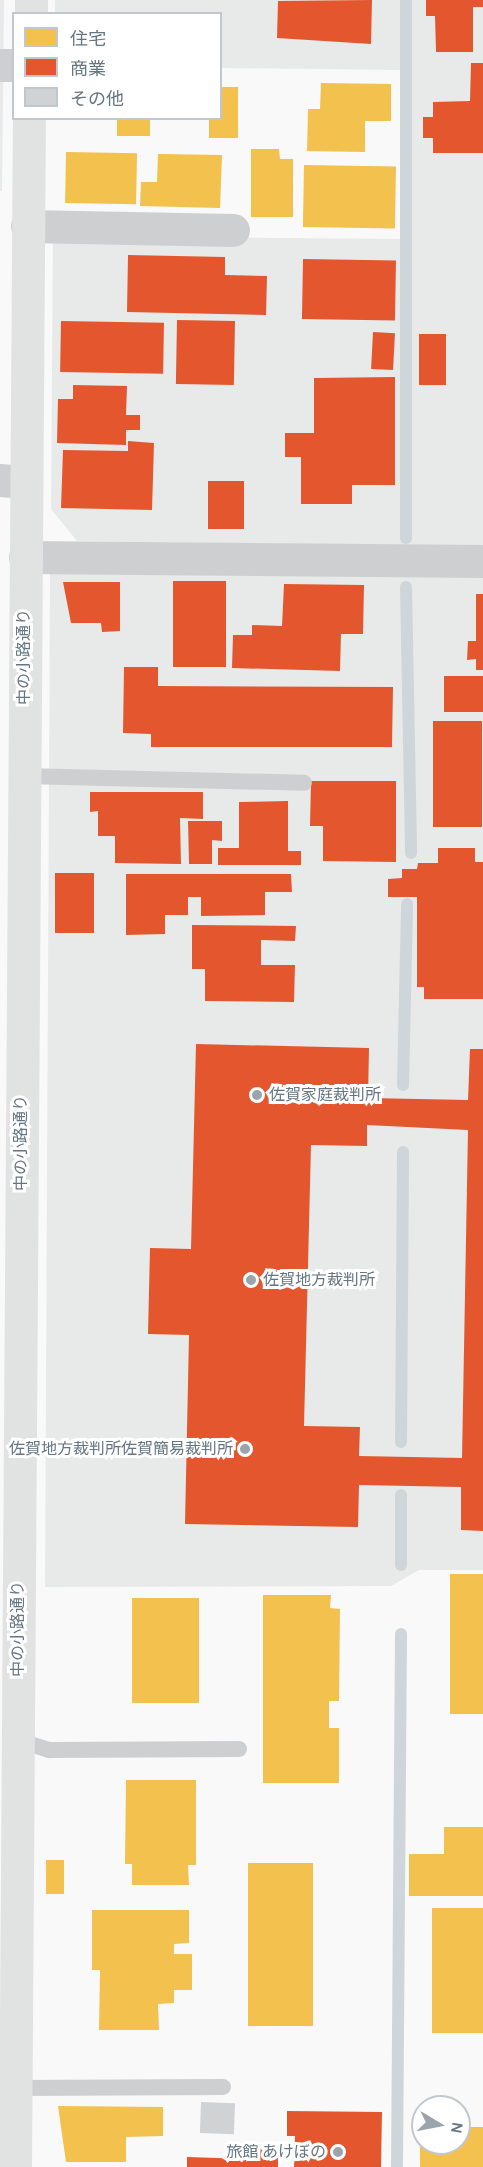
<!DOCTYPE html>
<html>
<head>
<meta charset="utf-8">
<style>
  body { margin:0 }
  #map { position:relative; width:483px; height:2167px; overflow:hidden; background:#f9f9f9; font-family:Karla,"Noto Sans JP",sans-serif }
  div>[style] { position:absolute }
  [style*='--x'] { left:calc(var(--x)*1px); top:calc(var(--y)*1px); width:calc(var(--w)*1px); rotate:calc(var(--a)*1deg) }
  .built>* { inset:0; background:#e8e9e9 }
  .homes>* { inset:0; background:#f2c14e; transform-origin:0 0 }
  .shops>* { inset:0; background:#e4572e; transform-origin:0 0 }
  .stream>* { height:12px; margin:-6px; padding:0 6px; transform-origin:6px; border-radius:6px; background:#ced6d9 }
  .building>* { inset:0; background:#d0d2d3; transform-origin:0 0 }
  .lane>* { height:16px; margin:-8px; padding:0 8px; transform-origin:8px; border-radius:8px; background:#cecfd0 }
  .street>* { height:33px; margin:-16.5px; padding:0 16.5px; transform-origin:16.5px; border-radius:16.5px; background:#cecfd0 }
  .secondary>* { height:33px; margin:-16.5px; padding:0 16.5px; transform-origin:16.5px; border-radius:16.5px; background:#e1e2e2 }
  .dots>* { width:16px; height:16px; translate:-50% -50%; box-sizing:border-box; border:3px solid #fff; border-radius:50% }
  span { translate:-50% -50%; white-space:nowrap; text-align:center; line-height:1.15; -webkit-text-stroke:6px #fff; paint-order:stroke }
  .street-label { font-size:16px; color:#657683 }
  .poi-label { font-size:16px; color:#657683 }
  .left { translate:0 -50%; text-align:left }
  .right { translate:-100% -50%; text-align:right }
  .legend { position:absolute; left:12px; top:12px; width:210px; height:108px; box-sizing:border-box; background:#fff; border:2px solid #c1c8cd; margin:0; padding:8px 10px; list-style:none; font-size:18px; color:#657683 }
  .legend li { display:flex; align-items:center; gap:12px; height:30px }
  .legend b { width:30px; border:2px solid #c1c8cd }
  .north { position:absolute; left:411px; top:2095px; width:60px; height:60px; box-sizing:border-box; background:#fff; border:2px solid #c1c8cd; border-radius:50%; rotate:100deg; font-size:16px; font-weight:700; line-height:24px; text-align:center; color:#657683 }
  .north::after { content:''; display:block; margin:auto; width:21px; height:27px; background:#99a4ac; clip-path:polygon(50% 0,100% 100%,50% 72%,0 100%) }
</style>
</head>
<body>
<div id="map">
  <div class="built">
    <div style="clip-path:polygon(0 0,4px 0,2px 191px,0 191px)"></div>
    <div style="clip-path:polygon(55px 0,483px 0,483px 547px,77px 541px,51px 509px,53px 236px,400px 239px,401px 70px,221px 68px,220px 14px,55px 13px)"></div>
    <div style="clip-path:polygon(50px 571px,483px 577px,483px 1570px,419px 1570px,391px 1586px,45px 1587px)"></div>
  </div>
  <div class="homes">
    <div style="clip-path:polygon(321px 83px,391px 84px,391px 121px,365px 121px,365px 152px,307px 151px,308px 109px,320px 109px)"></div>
    <div style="clip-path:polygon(220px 87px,238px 87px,238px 138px,209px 138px,209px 118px,220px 118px)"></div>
    <div style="left:117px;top:118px;width:33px;height:18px"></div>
    <div style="clip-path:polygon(251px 149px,279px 149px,280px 159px,293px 159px,293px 217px,251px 217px)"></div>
    <div style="left:66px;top:152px;width:71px;height:51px;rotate:1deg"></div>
    <div style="clip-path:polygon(158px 154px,222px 155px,220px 208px,140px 206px,141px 182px,157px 182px)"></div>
    <div style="left:304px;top:165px;width:92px;height:62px;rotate:1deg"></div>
    <div style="left:450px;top:1574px;width:33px;height:140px"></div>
    <div style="clip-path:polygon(263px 1595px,331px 1595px,330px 1608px,340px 1609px,339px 1701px,329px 1701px,329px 1728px,339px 1728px,339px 1783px,263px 1783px)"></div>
    <div style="left:132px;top:1598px;width:67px;height:105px"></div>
    <div style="clip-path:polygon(126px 1780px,196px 1780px,196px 1865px,188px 1865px,189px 1885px,132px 1885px,132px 1864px,125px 1864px)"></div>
    <div style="clip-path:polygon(444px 1827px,483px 1827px,483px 1896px,409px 1896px,409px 1854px,444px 1854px)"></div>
    <div style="left:46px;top:1860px;width:18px;height:34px"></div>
    <div style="left:248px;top:1863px;width:65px;height:163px"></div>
    <div style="left:432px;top:1908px;width:51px;height:125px"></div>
    <div style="clip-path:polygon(92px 1910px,189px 1910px,189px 1943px,174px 1944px,174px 1954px,192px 1954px,192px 1990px,174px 1990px,174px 2003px,158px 2004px,159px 2030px,99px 2030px,100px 1970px,92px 1970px)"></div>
    <div style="clip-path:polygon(58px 2106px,163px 2107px,163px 2136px,126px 2137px,126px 2162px,66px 2162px)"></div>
    <div style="clip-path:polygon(420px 2127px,423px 2143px,459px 2143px,459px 2127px,483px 2127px,483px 2167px,420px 2167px)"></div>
  </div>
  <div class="shops">
    <div style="clip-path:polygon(372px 0,371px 44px,277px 38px,278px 1px)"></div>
    <div style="clip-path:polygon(426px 0,483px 0,483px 7px,473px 7px,473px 52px,436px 52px,435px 16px,426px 16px)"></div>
    <div style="clip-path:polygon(471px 63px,483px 63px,483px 153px,433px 153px,433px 138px,423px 138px,423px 117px,433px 117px,433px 102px,470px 101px)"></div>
    <div style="clip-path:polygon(128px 255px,225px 257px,225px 275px,267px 276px,266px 315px,127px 312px)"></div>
    <div style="left:303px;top:259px;width:93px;height:60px;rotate:1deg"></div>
    <div style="left:177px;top:320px;width:58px;height:64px;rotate:1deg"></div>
    <div style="left:61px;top:321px;width:103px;height:51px;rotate:1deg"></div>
    <div style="left:373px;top:332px;width:22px;height:37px;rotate:3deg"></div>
    <div style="left:419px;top:334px;width:27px;height:51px"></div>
    <div style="clip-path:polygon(395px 377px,395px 485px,352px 485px,352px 504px,301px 504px,301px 457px,285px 457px,285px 433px,314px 433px,314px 378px)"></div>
    <div style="clip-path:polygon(73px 385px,127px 386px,126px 415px,140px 415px,140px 430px,126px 430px,126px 445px,57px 443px,58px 399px,73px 399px)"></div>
    <div style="clip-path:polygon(128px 441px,154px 443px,152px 510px,61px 508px,63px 450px,128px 451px)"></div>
    <div style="left:208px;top:481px;width:36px;height:48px"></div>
    <div style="left:173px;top:581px;width:53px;height:86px"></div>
    <div style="clip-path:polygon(63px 582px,120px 582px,120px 631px,102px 632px,101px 623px,71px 623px)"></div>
    <div style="clip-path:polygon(284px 584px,364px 585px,363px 634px,341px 634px,340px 671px,232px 668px,233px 635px,252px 635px,252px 625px,282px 626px)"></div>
    <div style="clip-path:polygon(476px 594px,483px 594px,483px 670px,476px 670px,476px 659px,467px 660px,468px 641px,476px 641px)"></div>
    <div style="clip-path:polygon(124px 667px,158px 667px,158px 686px,393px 687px,392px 747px,151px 747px,151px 734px,123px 733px)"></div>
    <div style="left:444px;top:676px;width:39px;height:36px"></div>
    <div style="left:433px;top:721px;width:49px;height:106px"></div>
    <div style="clip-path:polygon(311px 781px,396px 781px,396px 862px,323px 861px,323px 826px,310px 826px)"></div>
    <div style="clip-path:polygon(90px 792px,203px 792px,203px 819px,180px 818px,181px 864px,115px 863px,115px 836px,98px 836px,98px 811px,90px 812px)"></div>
    <div style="clip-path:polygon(288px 801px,288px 851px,301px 851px,301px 865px,218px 865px,218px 848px,239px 848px,239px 802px)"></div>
    <div style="clip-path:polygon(188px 821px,222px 821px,222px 841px,212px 840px,212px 864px,189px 864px)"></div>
    <div style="clip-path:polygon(438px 848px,475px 848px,475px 862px,483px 862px,483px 999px,424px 999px,424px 987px,417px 987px,417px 897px,388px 897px,388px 879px,402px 878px,402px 869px,417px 869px,418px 863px,438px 863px)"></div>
    <div style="left:55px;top:873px;width:39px;height:60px"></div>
    <div style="clip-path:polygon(126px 874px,291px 874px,292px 892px,265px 892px,265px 915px,201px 916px,201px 897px,188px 897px,188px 915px,165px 915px,165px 934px,126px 935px)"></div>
    <div style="clip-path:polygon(192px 925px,296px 926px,295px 941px,261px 940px,261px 965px,295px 965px,294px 1002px,205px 1001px,205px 969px,192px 969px)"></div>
    <div style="clip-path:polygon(evenodd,196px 1044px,369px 1048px,368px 1098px,468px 1100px,470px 1049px,483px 1049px,483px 1531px,461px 1530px,461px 1487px,359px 1485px,358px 1527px,185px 1524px,189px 1335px,148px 1334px,150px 1248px,191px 1249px,196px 1044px,367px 1125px,468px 1130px,462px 1458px,359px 1456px,360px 1427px,304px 1426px,311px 1145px,367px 1146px,367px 1125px)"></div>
    <div style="clip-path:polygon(287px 2111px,382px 2112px,381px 2167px,294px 2167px,295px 2136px,287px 2136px)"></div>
    <div style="clip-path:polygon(249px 2149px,278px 2149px,278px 2167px,187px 2167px,187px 2157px,248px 2159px)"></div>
  </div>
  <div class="stream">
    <div style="--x:406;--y:538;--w:538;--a:-90"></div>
    <div style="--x:406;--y:587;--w:266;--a:88.9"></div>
    <div style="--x:403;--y:1085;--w:181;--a:-88.7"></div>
    <div style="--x:401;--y:1442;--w:290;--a:-89.6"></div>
    <div style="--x:401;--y:1565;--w:70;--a:-90"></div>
    <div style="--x:397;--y:2167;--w:533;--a:-89.57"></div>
  </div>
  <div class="building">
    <div style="left:201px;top:2102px;width:34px;height:31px;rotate:2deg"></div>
  </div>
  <div class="lane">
    <div style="--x:24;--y:776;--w:280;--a:1.4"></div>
    <div style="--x:18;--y:1740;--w:33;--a:18"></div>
    <div style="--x:49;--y:1750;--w:190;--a:-0.3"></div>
    <div style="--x:15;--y:2088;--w:208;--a:-0.3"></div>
  </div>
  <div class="street">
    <div style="--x:0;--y:65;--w:14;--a:0"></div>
    <div style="--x:27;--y:226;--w:206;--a:1.1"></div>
    <div style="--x:0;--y:480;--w:24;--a:5"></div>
    <div style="--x:25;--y:557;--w:458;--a:0.5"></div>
  </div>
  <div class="secondary">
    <div style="--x:31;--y:14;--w:14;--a:-90"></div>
    <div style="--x:15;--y:2167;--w:2049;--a:-89.61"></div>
  </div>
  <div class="dots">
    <div style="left:257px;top:1095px;background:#99a4ac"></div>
    <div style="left:251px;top:1280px;background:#99a4ac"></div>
    <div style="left:245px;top:1449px;background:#99a4ac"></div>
    <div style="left:338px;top:2152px;background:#99a4ac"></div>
  </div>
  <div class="street-label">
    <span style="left:24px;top:657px;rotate:-90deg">中の小路通り</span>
    <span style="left:21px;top:1143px;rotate:-90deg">中の小路通り</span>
    <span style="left:18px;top:1629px;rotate:-90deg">中の小路通り</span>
  </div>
  <div class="poi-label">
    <span class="left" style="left:269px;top:1095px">佐賀家庭裁判所</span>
    <span class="left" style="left:263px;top:1280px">佐賀地方裁判所</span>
    <span class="right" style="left:233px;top:1449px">佐賀地方裁判所佐賀簡易裁判所</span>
    <span class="right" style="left:326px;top:2152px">旅館 あけぼの</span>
  </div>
  <ul class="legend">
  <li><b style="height:16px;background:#f2c14e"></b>住宅</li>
  <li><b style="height:16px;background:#e4572e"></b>商業</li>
  <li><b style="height:16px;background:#d0d2d3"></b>その他</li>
  </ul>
  <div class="north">N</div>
</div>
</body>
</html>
